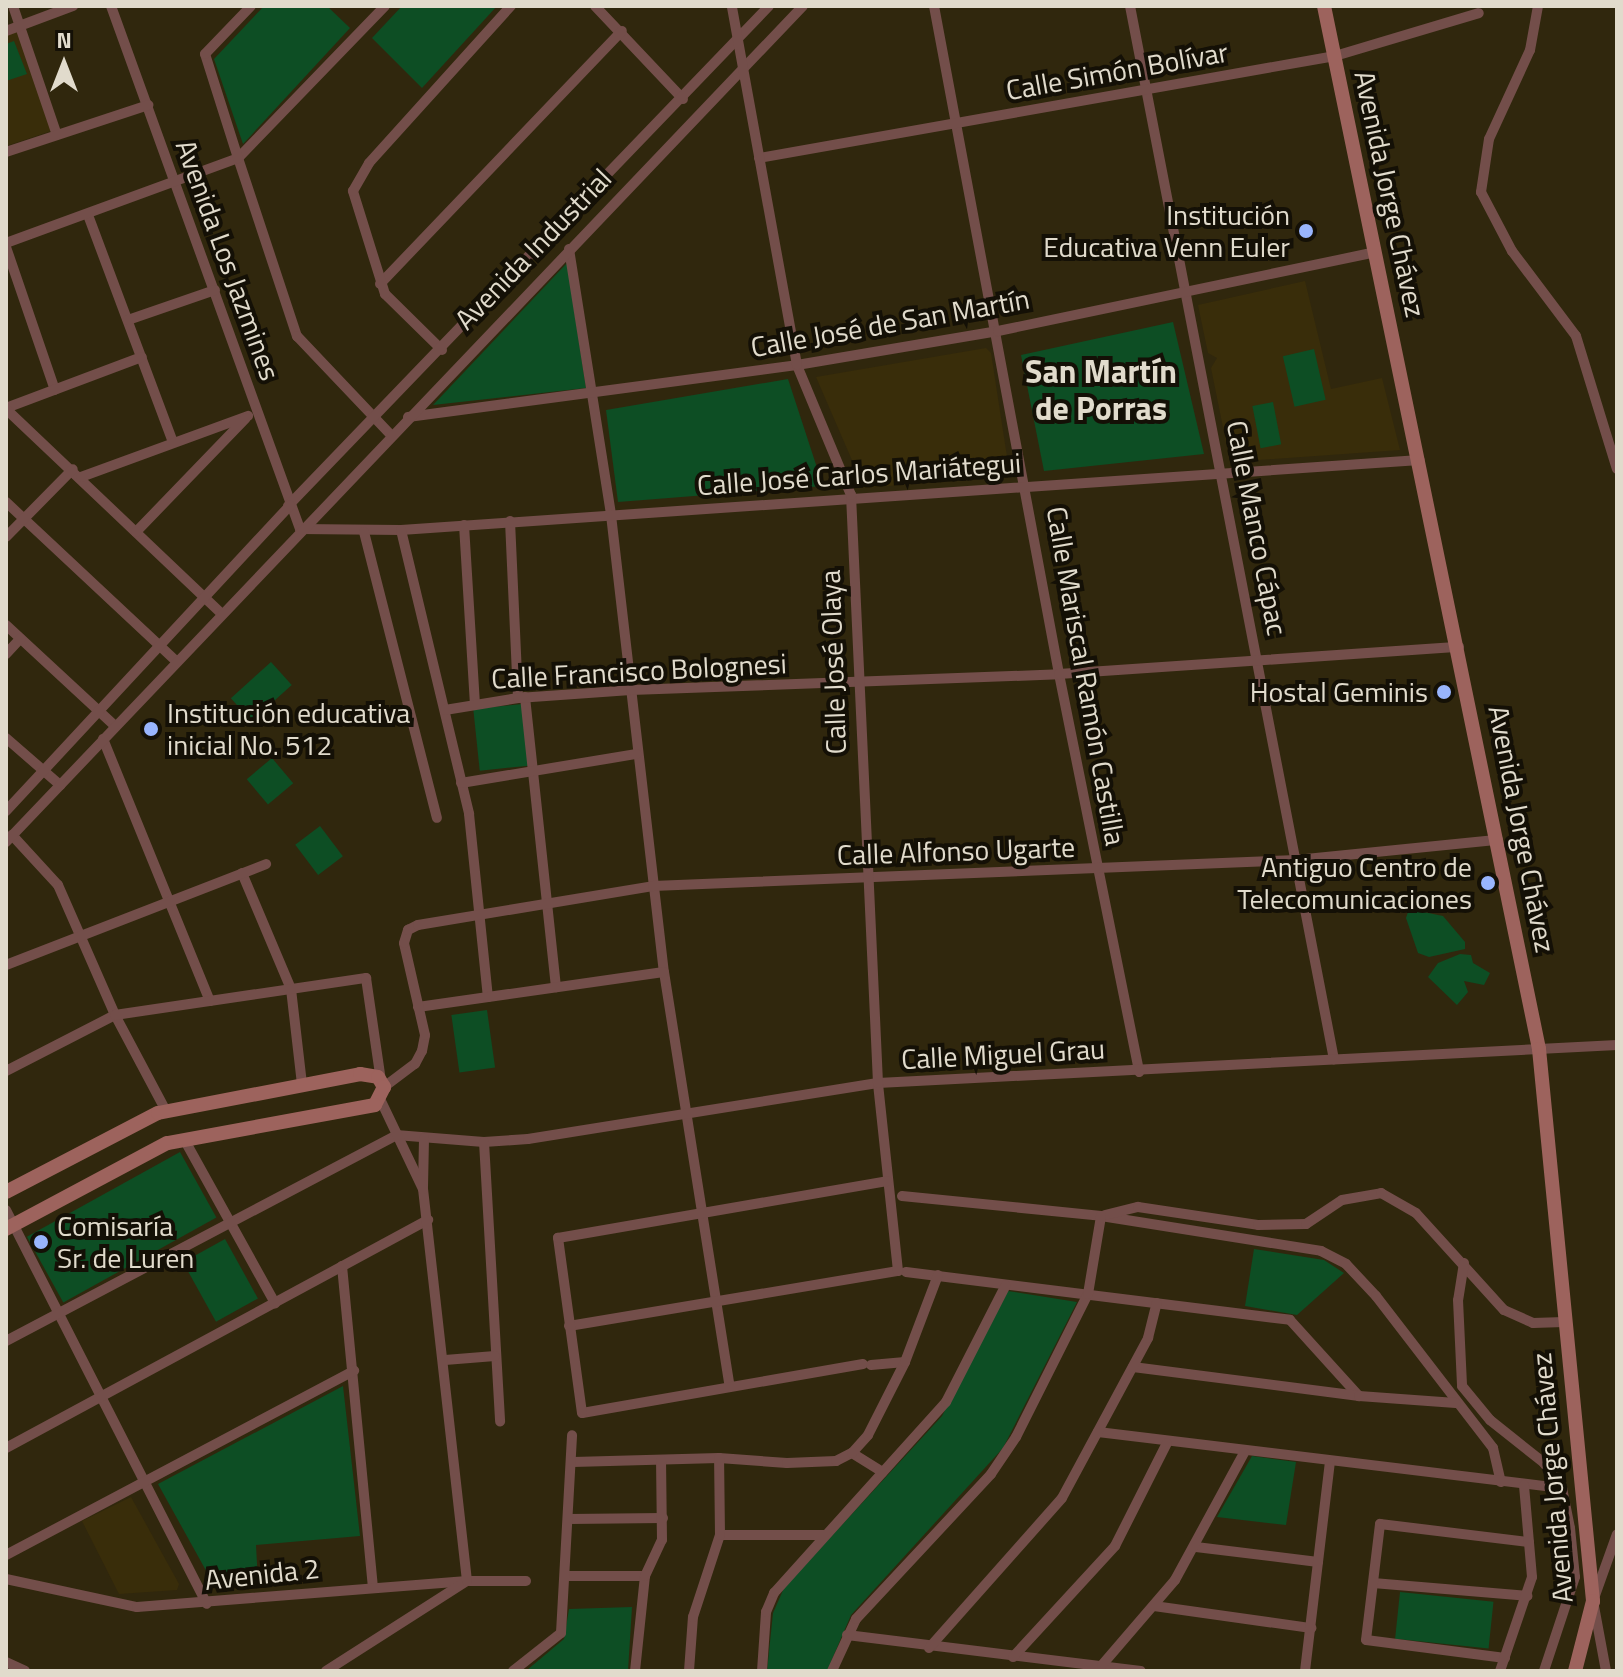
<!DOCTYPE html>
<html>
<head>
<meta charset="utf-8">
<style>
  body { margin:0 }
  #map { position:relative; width:1623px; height:1677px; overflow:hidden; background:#30270d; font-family:"Titillium Web",sans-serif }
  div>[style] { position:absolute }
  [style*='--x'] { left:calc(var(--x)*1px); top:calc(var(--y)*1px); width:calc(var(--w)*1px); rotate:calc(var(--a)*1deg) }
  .built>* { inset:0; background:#392d0a }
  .green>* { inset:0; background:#0d4e24; transform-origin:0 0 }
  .street>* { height:10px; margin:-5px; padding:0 5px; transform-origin:5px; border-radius:5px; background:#734e4a }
  .secondary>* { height:14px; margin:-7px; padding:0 7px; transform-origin:7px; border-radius:7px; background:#9d635d }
  .dots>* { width:22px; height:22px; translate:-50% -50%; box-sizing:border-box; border:4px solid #141006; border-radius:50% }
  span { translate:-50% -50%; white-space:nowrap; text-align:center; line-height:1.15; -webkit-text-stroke:8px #141006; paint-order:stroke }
  .street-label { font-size:28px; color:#e1dbcc }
  .poi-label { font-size:28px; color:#e1dbcc }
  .right { translate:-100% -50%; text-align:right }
  .left { translate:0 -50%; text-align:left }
  .quarter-label { font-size:32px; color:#e1dbcc; font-weight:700 }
  .frame { position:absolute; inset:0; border:8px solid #e1dbcc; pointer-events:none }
  .north { position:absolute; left:24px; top:24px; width:80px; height:80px; -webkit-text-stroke:6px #141006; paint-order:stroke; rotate:0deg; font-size:22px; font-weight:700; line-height:32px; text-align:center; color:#e1dbcc }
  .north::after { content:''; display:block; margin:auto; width:28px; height:36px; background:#e1dbcc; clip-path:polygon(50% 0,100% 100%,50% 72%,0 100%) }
</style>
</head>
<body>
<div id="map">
  <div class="built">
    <div style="clip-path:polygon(18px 30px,51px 131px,6px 146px,6px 35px)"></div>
    <div style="clip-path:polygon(1305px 281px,1331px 389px,1382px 378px,1400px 450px,1230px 462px,1211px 368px,1217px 358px,1208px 353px,1198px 305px)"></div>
    <div style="clip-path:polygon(986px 348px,991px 353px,1010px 476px,864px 488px,816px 377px)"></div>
    <div style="clip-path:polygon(131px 1497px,179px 1584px,177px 1590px,119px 1594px,82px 1521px)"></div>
  </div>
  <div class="green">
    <div style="clip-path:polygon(264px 6px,327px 6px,350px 28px,243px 144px,214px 59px)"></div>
    <div style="clip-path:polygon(402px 6px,497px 6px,422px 88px,372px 38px)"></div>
    <div style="clip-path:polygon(14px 41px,27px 74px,6px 81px,6px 44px)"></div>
    <div style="clip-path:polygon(567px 263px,586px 388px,433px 405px)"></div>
    <div style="clip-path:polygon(1173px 322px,1204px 454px,1044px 471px,1021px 355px)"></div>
    <div style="left:1314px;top:349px;width:52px;height:32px;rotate:77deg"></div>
    <div style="clip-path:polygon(788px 379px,823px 486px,618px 502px,606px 410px)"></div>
    <div style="left:1273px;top:402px;width:43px;height:21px;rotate:79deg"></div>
    <div style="left:271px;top:662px;width:31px;height:54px;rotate:48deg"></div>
    <div style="left:522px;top:704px;width:62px;height:49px;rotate:84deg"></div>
    <div style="left:272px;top:758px;width:33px;height:33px;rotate:50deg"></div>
    <div style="left:320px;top:826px;width:38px;height:31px;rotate:53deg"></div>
    <div style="clip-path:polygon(1409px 909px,1443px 916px,1465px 942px,1465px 949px,1429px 957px,1418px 953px,1406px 918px)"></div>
    <div style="clip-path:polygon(1460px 954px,1471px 955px,1473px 963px,1490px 973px,1484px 985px,1464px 981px,1468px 992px,1457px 1005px,1428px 977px,1438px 963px)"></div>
    <div style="left:487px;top:1010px;width:58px;height:36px;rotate:82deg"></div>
    <div style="left:180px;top:1152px;width:75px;height:175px;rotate:61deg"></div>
    <div style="left:225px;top:1239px;width:68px;height:48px;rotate:61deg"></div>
    <div style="clip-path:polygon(1254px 1249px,1324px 1260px,1344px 1273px,1297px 1315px,1245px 1306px)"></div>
    <div style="clip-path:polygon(1008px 1291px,1077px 1302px,1003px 1448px,851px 1615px,827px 1671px,767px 1671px,773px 1613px,784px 1588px,942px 1416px)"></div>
    <div style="clip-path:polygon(343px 1386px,360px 1536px,256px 1545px,258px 1582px,214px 1585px,158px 1484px)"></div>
    <div style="clip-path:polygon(1252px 1456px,1296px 1462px,1286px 1525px,1217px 1517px)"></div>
    <div style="left:1400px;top:1592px;width:94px;height:47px;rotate:6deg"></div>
    <div style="clip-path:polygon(632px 1607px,628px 1671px,527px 1670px,564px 1639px,569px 1609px)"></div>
  </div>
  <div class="street">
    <div style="--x:13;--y:6;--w:136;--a:71.2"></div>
    <div style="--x:111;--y:6;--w:556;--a:70.13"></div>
    <div style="--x:385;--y:6;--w:211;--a:134"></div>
    <div style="--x:238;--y:158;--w:188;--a:71.7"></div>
    <div style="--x:297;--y:336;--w:137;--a:46.5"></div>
    <div style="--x:595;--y:6;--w:128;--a:46.6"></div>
    <div style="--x:934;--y:6;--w:680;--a:79.4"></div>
    <div style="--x:1059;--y:674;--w:406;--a:78.6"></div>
    <div style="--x:1130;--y:6;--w:1073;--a:79.04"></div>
    <div style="--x:1538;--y:6;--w:45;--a:100.3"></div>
    <div style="--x:1530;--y:50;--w:98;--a:114.7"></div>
    <div style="--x:1489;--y:139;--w:54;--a:98.6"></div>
    <div style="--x:1481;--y:192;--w:67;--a:62.3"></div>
    <div style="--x:1512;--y:251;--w:106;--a:53"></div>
    <div style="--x:1576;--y:336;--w:139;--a:72.9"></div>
    <div style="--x:6;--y:31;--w:72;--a:-20.5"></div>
    <div style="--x:6;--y:152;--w:150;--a:-18.3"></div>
    <div style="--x:759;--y:158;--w:585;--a:-10.04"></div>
    <div style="--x:1335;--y:56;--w:150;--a:-16.6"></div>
    <div style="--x:88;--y:215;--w:240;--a:69.5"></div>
    <div style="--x:6;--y:243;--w:247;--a:-20.1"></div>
    <div style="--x:238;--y:158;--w:109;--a:-107.6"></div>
    <div style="--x:205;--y:54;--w:66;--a:-46.2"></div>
    <div style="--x:6;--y:247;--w:151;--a:71.1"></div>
    <div style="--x:569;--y:249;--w:269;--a:81"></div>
    <div style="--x:611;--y:515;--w:460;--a:83.4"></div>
    <div style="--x:664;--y:972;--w:420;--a:81"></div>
    <div style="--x:380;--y:284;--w:350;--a:-46.3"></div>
    <div style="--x:128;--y:320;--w:92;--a:-19"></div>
    <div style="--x:442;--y:350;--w:80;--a:-135.5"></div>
    <div style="--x:385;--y:294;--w:108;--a:-107.3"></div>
    <div style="--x:353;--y:191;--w:32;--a:-60"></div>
    <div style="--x:369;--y:163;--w:212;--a:-47.9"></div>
    <div style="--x:6;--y:408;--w:145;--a:-20.6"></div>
    <div style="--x:6;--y:409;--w:296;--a:43.5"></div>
    <div style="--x:408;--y:417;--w:392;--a:-7.6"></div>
    <div style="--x:797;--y:365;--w:204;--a:-9.6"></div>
    <div style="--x:998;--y:331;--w:385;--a:-11.8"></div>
    <div style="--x:81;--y:477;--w:178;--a:-20.1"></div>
    <div style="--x:6;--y:502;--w:233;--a:43.1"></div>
    <div style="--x:288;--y:506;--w:694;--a:-46.11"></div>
    <div style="--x:510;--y:521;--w:177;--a:87.4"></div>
    <div style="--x:464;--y:525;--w:180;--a:86.5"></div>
    <div style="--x:300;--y:529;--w:101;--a:0.6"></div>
    <div style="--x:401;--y:530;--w:1021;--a:-3.93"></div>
    <div style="--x:401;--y:530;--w:292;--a:76.5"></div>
    <div style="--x:469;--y:814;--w:184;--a:84.1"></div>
    <div style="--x:136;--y:532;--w:158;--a:-46"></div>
    <div style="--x:364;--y:532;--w:295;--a:75.7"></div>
    <div style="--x:6;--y:537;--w:95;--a:-45.4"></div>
    <div style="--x:6;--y:625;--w:149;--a:42.8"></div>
    <div style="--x:6;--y:654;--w:21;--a:-47"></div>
    <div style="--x:525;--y:697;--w:292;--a:83.9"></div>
    <div style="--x:445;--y:710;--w:74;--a:-9.3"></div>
    <div style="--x:518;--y:698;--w:113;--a:-4"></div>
    <div style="--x:631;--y:690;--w:428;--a:-2.1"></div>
    <div style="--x:1059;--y:674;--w:401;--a:-3.9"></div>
    <div style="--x:6;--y:738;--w:72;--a:41"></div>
    <div style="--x:103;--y:739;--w:283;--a:67.8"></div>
    <div style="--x:461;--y:783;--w:178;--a:-9.4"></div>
    <div style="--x:6;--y:811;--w:417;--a:-47.1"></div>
    <div style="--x:12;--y:835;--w:68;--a:47.4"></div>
    <div style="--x:58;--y:885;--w:142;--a:66.3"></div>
    <div style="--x:115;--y:1015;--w:109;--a:62"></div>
    <div style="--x:6;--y:842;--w:1155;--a:-46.37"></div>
    <div style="--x:242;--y:873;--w:126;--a:67.1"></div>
    <div style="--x:291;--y:989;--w:96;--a:83.4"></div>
    <div style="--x:6;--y:965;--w:279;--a:-21.2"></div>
    <div style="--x:418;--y:1007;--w:248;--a:-8.1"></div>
    <div style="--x:6;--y:1071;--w:123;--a:-27.2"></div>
    <div style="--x:115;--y:1015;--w:254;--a:-8.4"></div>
    <div style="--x:366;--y:978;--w:104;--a:81.7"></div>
    <div style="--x:384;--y:1087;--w:39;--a:-37"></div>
    <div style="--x:415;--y:1064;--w:15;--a:-62"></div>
    <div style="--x:422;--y:1051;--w:16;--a:-79"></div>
    <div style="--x:425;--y:1035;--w:94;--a:-102.9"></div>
    <div style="--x:404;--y:943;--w:14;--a:-73"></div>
    <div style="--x:408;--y:930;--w:11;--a:-27"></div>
    <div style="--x:418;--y:925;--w:238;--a:-9.4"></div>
    <div style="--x:653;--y:886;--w:644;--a:-2.32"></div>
    <div style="--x:1296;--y:860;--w:203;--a:-5.7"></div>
    <div style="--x:396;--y:1135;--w:88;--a:4.5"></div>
    <div style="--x:484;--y:1142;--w:44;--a:-3.9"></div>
    <div style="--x:528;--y:1139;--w:354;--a:-9.1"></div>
    <div style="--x:878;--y:1083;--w:740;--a:-2.94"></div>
    <div style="--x:184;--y:1139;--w:188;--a:61"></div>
    <div style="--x:484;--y:1142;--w:280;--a:86.7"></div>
    <div style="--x:423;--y:1187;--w:49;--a:-88.8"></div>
    <div style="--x:902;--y:1196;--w:200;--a:5.7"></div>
    <div style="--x:1101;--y:1216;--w:223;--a:9"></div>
    <div style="--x:1321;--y:1251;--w:28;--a:27"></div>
    <div style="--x:1346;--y:1264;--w:44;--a:46.8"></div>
    <div style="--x:1376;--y:1296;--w:192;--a:52.4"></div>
    <div style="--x:1493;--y:1448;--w:35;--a:77"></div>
    <div style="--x:6;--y:1210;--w:442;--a:63"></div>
    <div style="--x:1105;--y:1215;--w:34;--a:-14"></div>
    <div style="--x:1138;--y:1207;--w:121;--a:8.5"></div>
    <div style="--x:1258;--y:1225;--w:48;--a:-1.2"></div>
    <div style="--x:1306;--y:1224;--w:43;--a:-33.7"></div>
    <div style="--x:1342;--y:1200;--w:40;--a:-10"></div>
    <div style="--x:1381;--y:1193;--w:40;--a:29.7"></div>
    <div style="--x:1416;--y:1213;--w:131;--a:47.8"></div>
    <div style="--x:1504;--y:1310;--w:32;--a:24"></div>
    <div style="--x:1533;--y:1323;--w:31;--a:-2"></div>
    <div style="--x:1464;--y:1263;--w:37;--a:99"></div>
    <div style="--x:1458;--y:1300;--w:86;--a:87.3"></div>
    <div style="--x:1462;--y:1386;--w:44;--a:50.5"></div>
    <div style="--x:1490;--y:1420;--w:69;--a:38.5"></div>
    <div style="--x:1544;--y:1463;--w:31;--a:54"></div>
    <div style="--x:1562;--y:1488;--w:41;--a:78.7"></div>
    <div style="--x:1570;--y:1528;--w:49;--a:84.2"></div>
    <div style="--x:1575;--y:1577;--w:99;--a:108.3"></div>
    <div style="--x:342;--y:1266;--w:322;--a:84.5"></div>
    <div style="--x:906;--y:1272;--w:387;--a:7.1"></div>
    <div style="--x:1290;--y:1320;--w:103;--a:47.8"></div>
    <div style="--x:569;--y:1326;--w:334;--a:-9.5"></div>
    <div style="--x:898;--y:1271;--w:189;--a:-96.1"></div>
    <div style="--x:878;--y:1083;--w:589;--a:-92.63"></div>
    <div style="--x:851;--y:495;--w:141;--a:-112.6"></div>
    <div style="--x:797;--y:365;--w:365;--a:-100.3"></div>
    <div style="--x:6;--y:1341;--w:441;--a:-27.8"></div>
    <div style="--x:445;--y:1360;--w:50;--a:-4.6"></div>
    <div style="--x:863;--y:1364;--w:285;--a:170.1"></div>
    <div style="--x:582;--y:1413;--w:177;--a:-97.8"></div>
    <div style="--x:558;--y:1238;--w:334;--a:-9.8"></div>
    <div style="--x:871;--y:1365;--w:34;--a:-5"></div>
    <div style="--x:1133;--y:1367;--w:228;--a:7.3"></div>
    <div style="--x:1359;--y:1396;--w:97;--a:4.1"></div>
    <div style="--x:1098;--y:1432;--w:467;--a:6.9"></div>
    <div style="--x:6;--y:1448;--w:480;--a:-28.4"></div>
    <div style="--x:852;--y:1453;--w:36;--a:32"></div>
    <div style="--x:573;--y:1462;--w:146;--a:-1.6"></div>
    <div style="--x:719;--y:1458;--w:68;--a:4.2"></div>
    <div style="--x:787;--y:1463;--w:49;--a:-2.3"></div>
    <div style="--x:836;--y:1461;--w:18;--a:-27"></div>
    <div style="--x:852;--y:1453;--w:24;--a:-48"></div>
    <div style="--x:868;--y:1435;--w:82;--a:-63.1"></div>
    <div style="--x:905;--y:1362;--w:93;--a:-69.2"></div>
    <div style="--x:569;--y:1519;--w:94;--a:-0.6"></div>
    <div style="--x:720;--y:1535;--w:105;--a:0"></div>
    <div style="--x:1196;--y:1547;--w:123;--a:7"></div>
    <div style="--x:6;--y:1555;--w:394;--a:-27.9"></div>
    <div style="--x:568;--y:1576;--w:77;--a:0"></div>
    <div style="--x:6;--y:1579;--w:134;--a:12.1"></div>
    <div style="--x:137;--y:1607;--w:331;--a:-4.5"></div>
    <div style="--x:467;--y:1581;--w:59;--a:0"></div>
    <div style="--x:1373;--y:1583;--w:155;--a:4.8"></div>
    <div style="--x:1154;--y:1606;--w:159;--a:8"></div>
    <div style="--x:847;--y:1635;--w:296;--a:7"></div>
    <div style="--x:929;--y:1648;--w:200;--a:-48.4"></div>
    <div style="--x:1062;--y:1498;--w:182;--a:-61.7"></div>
    <div style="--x:1148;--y:1338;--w:36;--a:-76"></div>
    <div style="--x:1013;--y:1657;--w:151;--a:-47.4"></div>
    <div style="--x:1115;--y:1546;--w:115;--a:-63.2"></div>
    <div style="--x:1505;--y:1658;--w:140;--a:-172.6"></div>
    <div style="--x:1366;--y:1640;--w:117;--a:-83.1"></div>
    <div style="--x:1380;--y:1524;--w:150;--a:6.9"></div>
    <div style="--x:6;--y:1662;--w:21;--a:25"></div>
    <div style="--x:1102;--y:1665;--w:112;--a:-49.3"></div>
    <div style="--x:1175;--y:1580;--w:145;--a:-61.5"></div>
    <div style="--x:326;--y:1671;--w:167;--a:-32.6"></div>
    <div style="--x:467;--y:1581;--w:394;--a:-96.4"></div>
    <div style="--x:423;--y:1189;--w:98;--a:-115.5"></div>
    <div style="--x:513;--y:1671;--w:61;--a:-38.4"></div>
    <div style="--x:561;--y:1633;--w:198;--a:-86.8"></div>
    <div style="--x:635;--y:1671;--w:96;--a:-84"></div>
    <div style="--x:645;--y:1576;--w:40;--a:-65"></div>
    <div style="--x:662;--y:1540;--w:80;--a:-90.7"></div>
    <div style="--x:689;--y:1671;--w:54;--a:-85.8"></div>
    <div style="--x:693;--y:1617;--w:86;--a:-71.8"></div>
    <div style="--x:720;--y:1535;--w:77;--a:-90.7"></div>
    <div style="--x:762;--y:1671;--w:59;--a:-86.1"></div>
    <div style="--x:766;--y:1612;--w:21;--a:-67"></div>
    <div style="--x:774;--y:1593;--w:257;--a:-48"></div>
    <div style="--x:946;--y:1402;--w:131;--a:-62.9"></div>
    <div style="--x:832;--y:1671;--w:57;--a:-65.2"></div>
    <div style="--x:856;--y:1619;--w:198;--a:-47"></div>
    <div style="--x:991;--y:1474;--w:45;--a:-56"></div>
    <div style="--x:1016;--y:1437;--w:160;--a:-63.3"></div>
    <div style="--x:1088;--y:1294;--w:79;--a:-80.5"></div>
    <div style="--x:1305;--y:1671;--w:210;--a:-83.2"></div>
    <div style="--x:1500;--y:1671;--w:99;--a:-71.2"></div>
    <div style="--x:1532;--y:1577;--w:92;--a:-95"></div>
    <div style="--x:1606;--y:1671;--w:71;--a:-100.5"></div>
    <div style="--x:1593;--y:1601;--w:71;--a:-70.3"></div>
  </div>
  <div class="secondary">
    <div style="--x:1324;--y:6;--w:1065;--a:78.35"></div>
    <div style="--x:1539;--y:1049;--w:555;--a:84.41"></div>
    <div style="--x:1593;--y:1601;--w:72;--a:104.4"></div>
    <div style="--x:6;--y:1192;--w:171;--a:-27.5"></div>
    <div style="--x:158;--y:1113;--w:206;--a:-10.9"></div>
    <div style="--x:360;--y:1074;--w:18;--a:9"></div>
    <div style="--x:378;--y:1077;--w:12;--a:59"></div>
    <div style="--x:384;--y:1087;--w:20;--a:117"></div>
    <div style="--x:375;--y:1105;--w:211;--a:169.6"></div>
    <div style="--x:167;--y:1143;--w:183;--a:151.9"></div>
  </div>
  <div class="dots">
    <div style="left:1306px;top:231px;background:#99b5fd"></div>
    <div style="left:1444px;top:692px;background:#99b5fd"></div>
    <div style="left:151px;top:729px;background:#99b5fd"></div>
    <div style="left:1488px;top:883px;background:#99b5fd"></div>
    <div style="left:41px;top:1242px;background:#99b5fd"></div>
  </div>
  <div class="street-label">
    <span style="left:1117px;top:71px;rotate:-10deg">Calle Simón Bolívar</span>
    <span style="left:1390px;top:194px;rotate:78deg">Avenida Jorge Chávez</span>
    <span style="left:533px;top:249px;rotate:-46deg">Avenida Industrial</span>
    <span style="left:228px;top:260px;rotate:70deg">Avenida Los Jazmines</span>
    <span style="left:890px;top:323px;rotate:-10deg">Calle José de San Martín</span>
    <span style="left:859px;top:474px;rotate:-4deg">Calle José Carlos Mariátegui</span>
    <span style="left:1257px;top:528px;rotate:79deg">Calle Manco Cápac</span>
    <span style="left:833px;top:662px;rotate:-92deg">Calle José Olaya</span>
    <span style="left:639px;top:671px;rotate:-3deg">Calle Francisco Bolognesi</span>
    <span style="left:1086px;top:676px;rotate:80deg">Calle Mariscal Ramón Castilla</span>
    <span style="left:1522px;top:829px;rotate:79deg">Avenida Jorge Chávez</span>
    <span style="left:956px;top:851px;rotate:-2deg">Calle Alfonso Ugarte</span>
    <span style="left:1003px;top:1054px;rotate:-3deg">Calle Miguel Grau</span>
    <span style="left:1552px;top:1478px;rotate:-95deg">Avenida Jorge Chávez</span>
    <span style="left:262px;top:1574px;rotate:-6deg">Avenida 2</span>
  </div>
  <div class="poi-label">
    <span class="right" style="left:1290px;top:231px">Institución<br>Educativa Venn Euler</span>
    <span class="right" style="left:1428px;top:692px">Hostal Geminis</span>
    <span class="left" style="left:167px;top:729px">Institución educativa<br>inicial No. 512</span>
    <span class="right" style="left:1472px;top:883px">Antiguo Centro de<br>Telecomunicaciones</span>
    <span class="left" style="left:57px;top:1242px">Comisaría<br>Sr. de Luren</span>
  </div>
  <div class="quarter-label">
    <span style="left:1101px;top:390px">San Martín<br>de Porras</span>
  </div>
  <div class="frame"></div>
  <div class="north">N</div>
</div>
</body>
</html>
